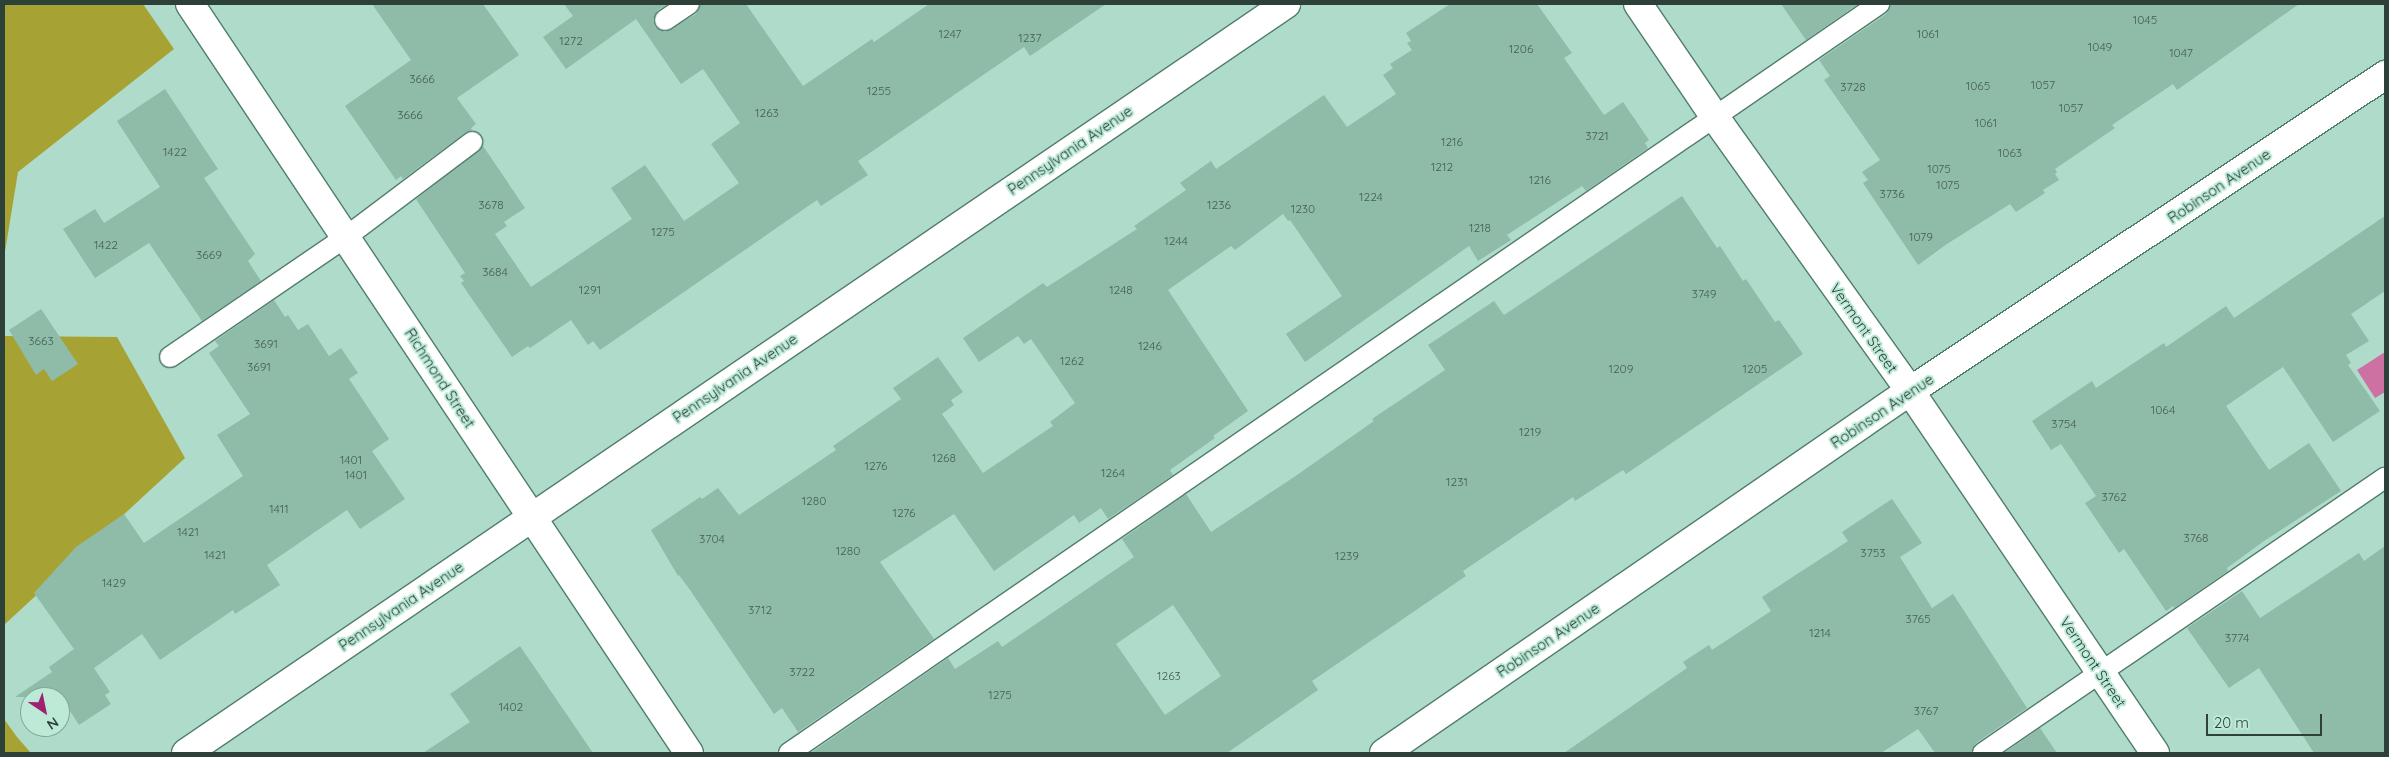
<!DOCTYPE html>
<html>
<head>
<meta charset="utf-8">
<style>
  body { margin:0 }
  #map { position:relative; width:2389px; height:757px; overflow:hidden; background:#afdcca; font-family:Quicksand,sans-serif }
  div>[style] { position:absolute }
  [style*='--x'] { left:calc(var(--x)*1px); top:calc(var(--y)*1px); width:calc(var(--w)*1px); rotate:calc(var(--a)*1deg) }
  .forest>* { inset:0; background:#a6a334 }
  .water>* { inset:0; background:#cd70a2 }
  .building>* { inset:0; background:#8fbba9 }
  .roads { filter:drop-shadow(1px 0 #527d6c) drop-shadow(-1px 0 #527d6c) drop-shadow(0 1px #527d6c) drop-shadow(0 -1px #527d6c) }
  .service>* { height:20px; margin:-10px; padding:0 10px; transform-origin:10px; border-radius:10px; background:#fff }
  .minor>* { height:28px; margin:-14px; padding:0 14px; transform-origin:14px; border-radius:14px; background:#fff }
  .tertiary>* { height:28px; margin:-14px; padding:0 14px; transform-origin:14px; border-radius:14px; background:#fff }
  .secondary>* { height:28px; margin:-14px; padding:0 14px; transform-origin:14px; border-radius:14px; background:#fff }
  span { translate:-50% -50%; white-space:nowrap; text-align:center; line-height:1.15; -webkit-text-stroke:4px #bcead7; paint-order:stroke }
  .number-label { font-size:12px; color:#466055 }
  .number-label span { -webkit-text-stroke-width:0 }
  .street-label { font-size:15px; color:#2e4139 }
  .frame { position:absolute; inset:0; border:5px solid #2e4139; pointer-events:none }
  .north { position:absolute; left:20px; top:687px; width:50px; height:50px; box-sizing:border-box; background:#bcead7; border:1px solid #83a698; border-radius:50%; rotate:146deg; font-size:14px; font-weight:700; line-height:20px; text-align:center; color:#2e4139 }
  .north::after { content:''; display:block; margin:auto; width:18px; height:22px; background:#a12070; clip-path:polygon(50% 0,100% 100%,50% 72%,0 100%) }
  .scale { position:absolute; left:2206px; top:714px; width:116px; height:22px; box-sizing:border-box; border:2px solid #2e4139; border-top:0; padding-left:6px; font-size:15px; line-height:18px; white-space:nowrap; color:#2e4139; -webkit-text-stroke:4px #bcead7; paint-order:stroke }
</style>
</head>
<body>
<div id="map">
  <div class="forest">
    <div style="clip-path:polygon(4px 4px,143px 4px,174px 49px,18px 172px,4px 258px)"></div>
    <div style="clip-path:polygon(4px 336px,117px 337px,185px 458px,4px 625px)"></div>
    <div style="clip-path:polygon(4px 719px,17px 737px,31px 753px,4px 753px)"></div>
  </div>
  <div class="water">
    <div style="clip-path:polygon(2385px 352px,2385px 392px,2375px 398px,2357px 370px)"></div>
  </div>
  <div class="building">
    <div style="clip-path:polygon(372px 4px,483px 4px,519px 55px,457px 98px,476px 124px,471px 128px,472px 130px,465px 133px,403px 179px,401px 176px,396px 180px,345px 106px,411px 60px)"></div>
    <div style="clip-path:polygon(564px 4px,668px 4px,658px 10px,653px 20px,655px 27px,665px 32px,696px 14px,701px 4px,746px 4px,803px 86px,872px 39px,874px 42px,929px 4px,1106px 4px,1030px 56px,1024px 47px,858px 161px,868px 175px,821px 206px,817px 200px,600px 350px,593px 341px,588px 345px,571px 320px,530px 348px,528px 346px,512px 357px,461px 283px,464px 281px,460px 276px,465px 273px,416px 199px,483px 146px,525px 208px,504px 222px,507px 226px,495px 234px,531px 287px,632px 219px,611px 188px,645px 165px,684px 221px,739px 183px,711px 144px,740px 123px,703px 69px,681px 84px,636px 19px,566px 69px,543px 37px,573px 16px)"></div>
    <div style="clip-path:polygon(1450px 4px,1537px 4px,1572px 53px,1564px 58px,1604px 115px,1623px 102px,1649px 140px,1645px 143px,1648px 148px,1586px 191px,1582px 186px,1507px 235px,1511px 240px,1478px 261px,1469px 246px,1305px 362px,1286px 334px,1342px 296px,1290px 220px,1288px 221px,1283px 214px,1235px 250px,1231px 246px,1168px 290px,1248px 411px,1213px 436px,1215px 438px,1170px 470px,1173px 475px,1108px 519px,1101px 508px,1079px 523px,1074px 515px,994px 571px,954px 514px,880px 562px,934px 639px,798px 732px,782px 708px,774px 714px,690px 590px,679px 575px,678px 576px,651px 530px,700px 497px,702px 499px,718px 488px,739px 515px,836px 450px,833px 446px,901px 399px,893px 388px,938px 357px,963px 392px,951px 400px,954px 405px,942px 414px,983px 473px,1053px 426px,1050px 422px,1075px 403px,1031px 339px,1024px 344px,1018px 336px,979px 362px,963px 338px,1043px 283px,1047px 287px,1137px 229px,1134px 226px,1186px 190px,1180px 183px,1211px 161px,1216px 169px,1324px 95px,1347px 127px,1396px 94px,1383px 75px,1393px 68px,1390px 64px,1412px 50px,1407px 43px,1411px 41px,1406px 33px)"></div>
    <div style="clip-path:polygon(1781px 4px,1858px 4px,1806px 40px)"></div>
    <div style="clip-path:polygon(1891px 4px,2299px 4px,2177px 90px,2173px 84px,2112px 125px,2115px 128px,2055px 169px,2057px 172px,2055px 174px,2059px 180px,2043px 190px,2045px 193px,2016px 212px,2010px 204px,1947px 244px,1918px 265px,1863px 183px,1868px 180px,1862px 172px,1880px 160px,1824px 80px,1830px 76px,1819px 60px,1886px 14px)"></div>
    <div style="clip-path:polygon(165px 89px,218px 169px,204px 178px,255px 254px,248px 261px,261px 281px,202px 321px,149px 243px,95px 278px,63px 229px,95px 209px,104px 223px,160px 187px,117px 121px)"></div>
    <div style="clip-path:polygon(evenodd,1682px 196px,1717px 248px,1720px 246px,1743px 281px,1746px 279px,1775px 322px,1779px 320px,1803px 354px,1626px 474px,1623px 470px,1575px 501px,1573px 497px,1463px 571px,1466px 576px,1312px 681px,1318px 690px,1227px 753px,812px 752px,948px 658px,955px 669px,998px 641px,1002px 647px,1134px 557px,1122px 539px,1186px 494px,1211px 532px,1297px 475px,1374px 421px,1372px 419px,1445px 370px,1428px 345px,1494px 301px,1504px 315px,1682px 196px,1173px 605px,1221px 676px,1165px 715px,1116px 644px,1173px 605px)"></div>
    <div style="clip-path:polygon(2385px 216px,2385px 291px,2351px 314px,2369px 341px,2346px 355px,2351px 363px,2348px 365px,2380px 411px,2333px 442px,2283px 367px,2226px 406px,2269px 470px,2309px 443px,2341px 491px,2264px 541px,2227px 568px,2228px 571px,2174px 608px,2173px 606px,2166px 611px,2124px 549px,2119px 553px,2085px 503px,2096px 496px,2061px 444px,2051px 450px,2032px 421px,2092px 381px,2096px 388px,2164px 343px,2166px 347px,2226px 306px,2234px 318px)"></div>
    <div style="clip-path:polygon(274px 300px,285px 317px,288px 315px,298px 330px,308px 324px,329px 356px,341px 348px,358px 373px,349px 379px,389px 439px,372px 451px,405px 499px,360px 529px,347px 510px,267px 565px,280px 585px,235px 614px,233px 610px,160px 660px,142px 634px,94px 668px,110px 692px,105px 695px,111px 704px,79px 725px,61px 697px,15px 697px,52px 672px,49px 667px,74px 649px,34px 593px,76px 547px,124px 514px,144px 543px,243px 476px,217px 435px,250px 414px,209px 353px,219px 346px,215px 341px)"></div>
    <div style="clip-path:polygon(41px 309px,78px 364px,52px 381px,44px 369px,36px 375px,9px 330px)"></div>
    <div style="clip-path:polygon(1892px 499px,1922px 543px,1900px 557px,1932px 608px,1953px 594px,2027px 708px,1976px 743px,1971px 753px,1935px 753px,1918px 729px,1881px 753px,1564px 753px,1687px 668px,1683px 662px,1709px 645px,1712px 650px,1771px 611px,1762px 597px,1848px 541px,1842px 532px)"></div>
    <div style="clip-path:polygon(2385px 546px,2385px 753px,2314px 753px,2259px 668px,2229px 688px,2187px 628px,2242px 591px,2260px 618px,2359px 553px,2364px 561px)"></div>
    <div style="clip-path:polygon(520px 646px,593px 753px,423px 753px,470px 722px,450px 694px)"></div>
    <div style="clip-path:polygon(2040px 728px,2057px 753px,2004px 753px)"></div>
  </div>
  <div class="roads">
    <div class="service">
      <div style="--x:665;--y:20;--w:29;--a:-34"></div>
      <div style="--x:170;--y:357;--w:213;--a:-34.3"></div>
      <div style="--x:346;--y:237;--w:158;--a:-37"></div>
      <div style="--x:789;--y:753;--w:1323;--a:-34.5"></div>
      <div style="--x:1983;--y:753;--w:487;--a:-34.4"></div>
    </div>
    <div class="minor">
      <div style="--x:1638;--y:4;--w:135;--a:55.8"></div>
      <div style="--x:1714;--y:116;--w:338;--a:54.5"></div>
      <div style="--x:186;--y:753;--w:1331;--a:-34.25"></div>
    </div>
    <div class="tertiary">
      <div style="--x:190;--y:4;--w:900;--a:56.33"></div>
      <div style="--x:1910;--y:391;--w:437;--a:55.9"></div>
    </div>
    <div class="secondary">
      <div style="--x:1384;--y:753;--w:639;--a:-34.54"></div>
      <div style="--x:1910;--y:391;--w:571;--a:-33.63"></div>
    </div>
  </div>
  <div class="number-label">
    <span style="left:2145px;top:20px">1045</span>
    <span style="left:950px;top:34px">1247</span>
    <span style="left:1928px;top:34px">1061</span>
    <span style="left:1030px;top:38px">1237</span>
    <span style="left:571px;top:41px">1272</span>
    <span style="left:2100px;top:47px">1049</span>
    <span style="left:1521px;top:49px">1206</span>
    <span style="left:2181px;top:53px">1047</span>
    <span style="left:422px;top:79px">3666</span>
    <span style="left:2043px;top:85px">1057</span>
    <span style="left:1978px;top:86px">1065</span>
    <span style="left:1853px;top:87px">3728</span>
    <span style="left:879px;top:91px">1255</span>
    <span style="left:2071px;top:108px">1057</span>
    <span style="left:767px;top:113px">1263</span>
    <span style="left:410px;top:115px">3666</span>
    <span style="left:1986px;top:123px">1061</span>
    <span style="left:1597px;top:136px">3721</span>
    <span style="left:1452px;top:142px">1216</span>
    <span style="left:175px;top:152px">1422</span>
    <span style="left:2010px;top:153px">1063</span>
    <span style="left:1442px;top:167px">1212</span>
    <span style="left:1939px;top:169px">1075</span>
    <span style="left:1540px;top:180px">1216</span>
    <span style="left:1948px;top:185px">1075</span>
    <span style="left:1892px;top:194px">3736</span>
    <span style="left:1371px;top:197px">1224</span>
    <span style="left:491px;top:205px">3678</span>
    <span style="left:1219px;top:205px">1236</span>
    <span style="left:1303px;top:209px">1230</span>
    <span style="left:1480px;top:228px">1218</span>
    <span style="left:663px;top:232px">1275</span>
    <span style="left:1921px;top:237px">1079</span>
    <span style="left:1176px;top:241px">1244</span>
    <span style="left:106px;top:245px">1422</span>
    <span style="left:209px;top:255px">3669</span>
    <span style="left:495px;top:272px">3684</span>
    <span style="left:590px;top:290px">1291</span>
    <span style="left:1121px;top:290px">1248</span>
    <span style="left:1704px;top:294px">3749</span>
    <span style="left:41px;top:341px">3663</span>
    <span style="left:266px;top:344px">3691</span>
    <span style="left:1150px;top:346px">1246</span>
    <span style="left:1072px;top:361px">1262</span>
    <span style="left:259px;top:367px">3691</span>
    <span style="left:1621px;top:369px">1209</span>
    <span style="left:1755px;top:369px">1205</span>
    <span style="left:2163px;top:410px">1064</span>
    <span style="left:2064px;top:424px">3754</span>
    <span style="left:1530px;top:432px">1219</span>
    <span style="left:944px;top:458px">1268</span>
    <span style="left:351px;top:460px">1401</span>
    <span style="left:876px;top:466px">1276</span>
    <span style="left:1113px;top:473px">1264</span>
    <span style="left:356px;top:475px">1401</span>
    <span style="left:1457px;top:482px">1231</span>
    <span style="left:2114px;top:497px">3762</span>
    <span style="left:814px;top:501px">1280</span>
    <span style="left:279px;top:509px">1411</span>
    <span style="left:904px;top:513px">1276</span>
    <span style="left:188px;top:532px">1421</span>
    <span style="left:2196px;top:538px">3768</span>
    <span style="left:712px;top:539px">3704</span>
    <span style="left:848px;top:551px">1280</span>
    <span style="left:1873px;top:553px">3753</span>
    <span style="left:215px;top:555px">1421</span>
    <span style="left:1347px;top:556px">1239</span>
    <span style="left:114px;top:583px">1429</span>
    <span style="left:760px;top:610px">3712</span>
    <span style="left:1918px;top:619px">3765</span>
    <span style="left:1820px;top:633px">1214</span>
    <span style="left:2237px;top:638px">3774</span>
    <span style="left:802px;top:672px">3722</span>
    <span style="left:1169px;top:676px">1263</span>
    <span style="left:1000px;top:695px">1275</span>
    <span style="left:511px;top:707px">1402</span>
    <span style="left:1926px;top:711px">3767</span>
  </div>
  <div class="street-label">
    <span style="left:1070px;top:150px;rotate:-34deg">Pennsylvania Avenue</span>
    <span style="left:2219px;top:186px;rotate:-34deg">Robinson Avenue</span>
    <span style="left:1864px;top:328px;rotate:55deg">Vermont Street</span>
    <span style="left:440px;top:378px;rotate:57deg">Richmond Street</span>
    <span style="left:735px;top:378px;rotate:-34deg">Pennsylvania Avenue</span>
    <span style="left:1882px;top:411px;rotate:-34deg">Robinson Avenue</span>
    <span style="left:401px;top:606px;rotate:-34deg">Pennsylvania Avenue</span>
    <span style="left:1548px;top:640px;rotate:-34deg">Robinson Avenue</span>
    <span style="left:2093px;top:662px;rotate:56deg">Vermont Street</span>
  </div>
  <div class="frame"></div>
  <div class="north">N</div>
  <div class="scale">20 m</div>
</div>
</body>
</html>
